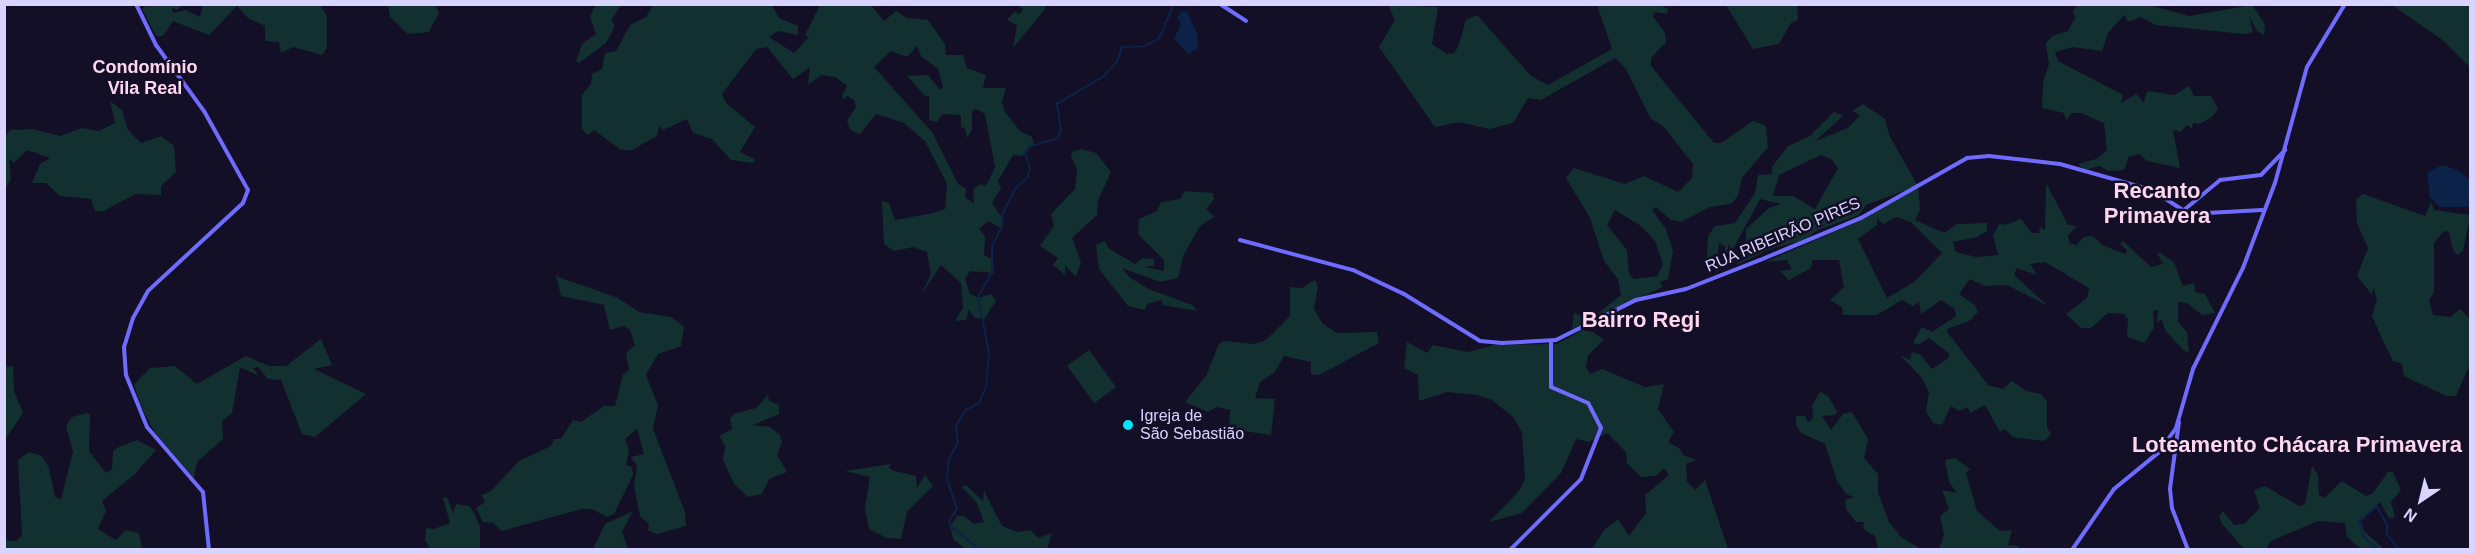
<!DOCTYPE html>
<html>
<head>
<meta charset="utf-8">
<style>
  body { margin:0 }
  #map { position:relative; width:2475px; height:554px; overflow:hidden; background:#130f26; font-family:Arial,sans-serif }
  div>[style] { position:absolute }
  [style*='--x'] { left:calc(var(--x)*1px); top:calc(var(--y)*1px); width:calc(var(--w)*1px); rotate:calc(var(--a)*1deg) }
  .green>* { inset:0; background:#12302f; transform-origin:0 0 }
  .water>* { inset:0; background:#0c2248 }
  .stream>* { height:1.5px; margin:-0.75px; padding:0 0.75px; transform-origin:0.75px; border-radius:0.75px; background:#0c2248 }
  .secondary>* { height:4px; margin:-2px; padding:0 2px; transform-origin:2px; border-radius:2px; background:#6f6bff }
  .dots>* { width:16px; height:16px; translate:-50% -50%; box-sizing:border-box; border:3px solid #130f26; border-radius:50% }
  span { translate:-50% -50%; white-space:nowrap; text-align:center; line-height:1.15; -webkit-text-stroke:5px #130f26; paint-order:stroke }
  .street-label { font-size:16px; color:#d9d4ff }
  .poi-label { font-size:16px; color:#d9d4ff }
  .left { translate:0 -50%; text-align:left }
  .neighbourhood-label { font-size:18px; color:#ffd6f0; font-weight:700 }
  .district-label { font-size:22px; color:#ffd6f0; font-weight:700 }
  .frame { position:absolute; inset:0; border:6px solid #d9d4ff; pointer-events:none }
  .north { position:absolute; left:2391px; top:470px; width:60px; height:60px; -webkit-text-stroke:4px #130f26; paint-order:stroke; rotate:215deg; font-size:16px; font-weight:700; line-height:24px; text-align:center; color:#d9d4ff }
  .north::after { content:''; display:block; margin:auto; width:21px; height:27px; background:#d9d4ff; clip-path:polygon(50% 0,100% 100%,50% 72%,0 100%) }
</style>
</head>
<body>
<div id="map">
  <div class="green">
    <div style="clip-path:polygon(388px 4px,435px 5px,439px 13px,429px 32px,408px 34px,390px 17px)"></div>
    <div style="clip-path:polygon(596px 4px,621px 5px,611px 20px,615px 26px,606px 43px,579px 63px,576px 61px,582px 44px,596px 34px,590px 17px)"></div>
    <div style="clip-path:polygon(evenodd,761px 4px,772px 5px,779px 18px,798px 26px,798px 35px,778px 31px,769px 37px,794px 53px,809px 37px,805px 35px,820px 5px,871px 5px,884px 21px,896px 11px,907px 18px,928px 20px,945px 44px,946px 55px,963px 55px,967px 68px,986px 75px,983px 88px,1006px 88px,1002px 102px,1005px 112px,1020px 131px,1032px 137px,1034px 144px,1022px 156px,1013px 155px,998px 181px,1001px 188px,992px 203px,1003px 220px,1002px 229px,988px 221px,979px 229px,985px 236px,984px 255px,993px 260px,994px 273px,970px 271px,965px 279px,970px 294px,978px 298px,991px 294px,996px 301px,984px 319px,974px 318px,969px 309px,966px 320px,955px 321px,963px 308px,961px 283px,941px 265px,921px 295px,931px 274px,927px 252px,913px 247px,894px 251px,884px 244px,882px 201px,889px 203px,895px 220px,933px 213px,945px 209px,947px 184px,925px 141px,904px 123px,876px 114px,860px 134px,851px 130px,847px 121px,856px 107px,854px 100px,847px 96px,844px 100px,842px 95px,847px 86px,835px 77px,821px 75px,808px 85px,810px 67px,793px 79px,767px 47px,756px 49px,722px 94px,726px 103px,755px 127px,740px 152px,755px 159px,753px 163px,731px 160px,712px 139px,693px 133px,687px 119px,663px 130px,659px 126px,657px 136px,630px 151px,620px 149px,594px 130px,588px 135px,582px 129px,582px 95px,591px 84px,592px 74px,602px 69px,605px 53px,616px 51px,630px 25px,646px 17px,653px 5px,761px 4px,917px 46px,921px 56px,938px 69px,943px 87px,940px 90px,928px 75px,907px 76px,925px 96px,929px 96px,929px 120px,937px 122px,942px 114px,961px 115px,961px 127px,965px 128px,967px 138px,972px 130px,972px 111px,976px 109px,985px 114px,995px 167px,986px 186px,980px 184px,973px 190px,974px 204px,965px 197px,966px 189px,958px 184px,932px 132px,874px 67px,891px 51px,907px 57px,917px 46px)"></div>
    <div style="clip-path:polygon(147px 5px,182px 5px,177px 10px,172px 8px,173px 13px,186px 10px,200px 17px,203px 5px,320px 5px,327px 16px,327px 48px,322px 55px,293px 47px,281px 53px,279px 42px,265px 41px,265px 26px,248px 18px,237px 6px,209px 35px,173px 21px,163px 36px,156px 36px,142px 9px)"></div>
    <div style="clip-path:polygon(1018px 5px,1045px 5px,1045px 9px,1013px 48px,1017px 25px,1007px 20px,1014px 12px,1020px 14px,1023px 9px)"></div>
    <div style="clip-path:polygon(evenodd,1388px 5px,1438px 7px,1432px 44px,1447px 54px,1454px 53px,1458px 47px,1466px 20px,1477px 15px,1531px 76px,1548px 85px,1612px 49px,1597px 5px,1660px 5px,1668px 9px,1667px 14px,1655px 12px,1653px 16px,1665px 33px,1666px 42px,1651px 58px,1651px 66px,1714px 143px,1721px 143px,1753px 121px,1766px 126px,1768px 147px,1742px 178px,1738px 196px,1731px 204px,1710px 207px,1681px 222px,1671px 220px,1656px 207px,1652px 210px,1666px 229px,1673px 251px,1668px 279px,1660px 282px,1663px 287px,1572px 329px,1574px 313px,1591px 319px,1621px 295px,1618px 279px,1604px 261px,1590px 218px,1566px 178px,1574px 168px,1625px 184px,1644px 176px,1678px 192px,1692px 178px,1693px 164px,1663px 126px,1651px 119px,1626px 69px,1615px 58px,1541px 100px,1528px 98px,1513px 123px,1490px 129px,1459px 122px,1435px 127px,1379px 47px,1395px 20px,1388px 5px,1615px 210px,1641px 226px,1655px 241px,1663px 264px,1657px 276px,1634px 279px,1629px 274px,1627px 250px,1607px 225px,1615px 210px)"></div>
    <div style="clip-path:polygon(1726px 5px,1797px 5px,1798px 20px,1791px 23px,1779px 44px,1753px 49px)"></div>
    <div style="clip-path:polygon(2079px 5px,2149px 5px,2189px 16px,2252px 5px,2265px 24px,2264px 35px,2257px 31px,2249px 16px,2253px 32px,2244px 34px,2156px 25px,2141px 17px,2128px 22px,2124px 15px,2108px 33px,2102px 51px,2073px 47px,2055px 52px,2058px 61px,2123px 95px,2121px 103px,2136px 94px,2144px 102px,2147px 91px,2174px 95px,2189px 86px,2194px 96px,2211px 96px,2218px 109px,2213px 116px,2200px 124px,2193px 123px,2192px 129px,2187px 125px,2181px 132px,2173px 130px,2180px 168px,2147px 161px,2139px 154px,2129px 157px,2124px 170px,2108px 171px,2100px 166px,2085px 170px,2078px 164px,2096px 159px,2107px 150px,2104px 123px,2081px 113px,2072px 113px,2066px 120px,2064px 113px,2042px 108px,2043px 82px,2049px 64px,2046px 43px,2052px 36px,2068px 31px,2075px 18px,2073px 10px)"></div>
    <div style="clip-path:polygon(2392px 5px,2470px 5px,2470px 67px,2444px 41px)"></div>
    <div style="clip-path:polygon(110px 101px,122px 110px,128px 130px,141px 143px,161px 136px,174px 146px,176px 172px,161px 186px,161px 195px,135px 194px,104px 211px,95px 211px,91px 199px,60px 196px,46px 183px,32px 183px,40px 164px,50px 158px,27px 150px,14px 163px,9px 159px,11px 179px,5px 189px,5px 136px,10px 130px,33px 129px,60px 136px,82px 128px,99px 131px,115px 123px)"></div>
    <div style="clip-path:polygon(evenodd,1863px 104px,1885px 119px,1890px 137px,1918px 186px,1920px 209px,1915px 220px,1944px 233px,1957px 224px,1987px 223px,1987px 231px,1977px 237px,1953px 242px,1956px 252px,1976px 257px,1998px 255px,1993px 235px,2000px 223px,2005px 225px,2021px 219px,2032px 233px,2039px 233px,2040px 227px,2045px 230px,2046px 183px,2068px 225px,2077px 226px,2068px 235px,2069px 243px,2076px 245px,2084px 237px,2093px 236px,2102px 245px,2125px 254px,2127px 250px,2120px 244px,2123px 241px,2151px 267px,2163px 264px,2157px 253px,2160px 253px,2174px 262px,2183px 286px,2194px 283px,2195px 292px,2205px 294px,2215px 313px,2202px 315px,2187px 303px,2178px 302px,2178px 322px,2187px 332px,2189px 352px,2184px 351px,2165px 330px,2162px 320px,2157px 322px,2158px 310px,2153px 311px,2154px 328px,2144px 343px,2127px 337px,2128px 319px,2124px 314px,2108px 313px,2091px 328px,2081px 328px,2066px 314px,2087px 298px,2089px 288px,2045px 262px,2030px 264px,2037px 275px,2017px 268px,2014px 275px,2048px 306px,2007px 285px,1985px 286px,1970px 279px,1959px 294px,1975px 305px,1978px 312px,1969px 321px,1947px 329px,1948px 333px,1988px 385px,2003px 389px,2012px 381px,2026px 391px,2041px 394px,2047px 401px,2047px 428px,2051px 434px,2044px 441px,2013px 437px,2005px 429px,2000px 432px,1985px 405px,1970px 413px,1968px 407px,1959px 411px,1951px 406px,1942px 425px,1933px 423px,1926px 411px,1929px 392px,1922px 378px,1900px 355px,1910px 360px,1912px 352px,1921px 355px,1932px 369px,1947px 359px,1950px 354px,1929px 338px,1918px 345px,1913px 342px,1922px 327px,1932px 332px,1956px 316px,1955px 309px,1941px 300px,1921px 314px,1919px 302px,1913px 306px,1902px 300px,1877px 315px,1843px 315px,1842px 307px,1830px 300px,1844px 287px,1839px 260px,1812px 260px,1811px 268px,1789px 280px,1780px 271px,1792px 269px,1787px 260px,1765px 262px,1864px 219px,1917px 186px,1866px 205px,1859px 215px,1818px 230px,1804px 240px,1773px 248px,1737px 265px,1746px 251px,1746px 229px,1769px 208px,1781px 204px,1760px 199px,1733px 249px,1725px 254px,1725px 246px,1719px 243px,1717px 263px,1706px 269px,1708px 236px,1715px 226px,1735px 223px,1755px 193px,1758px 175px,1772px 174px,1772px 167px,1788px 146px,1810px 136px,1834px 112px,1843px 116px,1815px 141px,1848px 128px,1860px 115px,1852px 111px,1863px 104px,1821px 155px,1831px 159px,1838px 168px,1815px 209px,1793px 196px,1773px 196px,1779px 175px,1821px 155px,1863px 104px,1897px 217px,1911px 222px,1942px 253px,1914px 282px,1887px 298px,1858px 239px,1877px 225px,1877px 218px,1883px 224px,1897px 217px)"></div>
    <div style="clip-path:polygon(1082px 149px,1096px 153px,1111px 172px,1098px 200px,1097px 215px,1072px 238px,1081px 262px,1076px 277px,1065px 265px,1065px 275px,1053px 265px,1058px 258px,1040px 246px,1054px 226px,1051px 214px,1075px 189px,1077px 170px,1071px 156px,1072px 152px)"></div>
    <div style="clip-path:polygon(1185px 191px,1213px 193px,1214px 199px,1206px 209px,1214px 217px,1200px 226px,1184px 254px,1178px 278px,1160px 282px,1122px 268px,1129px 277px,1149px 289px,1192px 305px,1198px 311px,1163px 305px,1162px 300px,1147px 304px,1145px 310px,1128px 306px,1099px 269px,1096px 245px,1105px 241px,1108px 248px,1135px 264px,1143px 258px,1154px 259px,1154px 266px,1145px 267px,1164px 271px,1164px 260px,1138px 234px,1139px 219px,1157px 211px,1161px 202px,1180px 199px)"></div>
    <div style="clip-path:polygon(2363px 194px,2425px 216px,2431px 202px,2434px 210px,2470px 215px,2463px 251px,2457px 255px,2453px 250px,2449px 232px,2444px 231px,2434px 243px,2434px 292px,2429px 300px,2433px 315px,2450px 317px,2460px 309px,2470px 319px,2470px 364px,2456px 396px,2446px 396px,2404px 376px,2402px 364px,2393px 361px,2385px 345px,2372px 316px,2377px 299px,2373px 288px,2372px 295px,2357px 276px,2368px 248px,2357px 223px,2356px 199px)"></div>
    <div style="clip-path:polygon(556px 276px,618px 298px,639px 312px,671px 317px,684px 327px,681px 346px,658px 354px,646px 375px,658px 405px,653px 429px,685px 512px,686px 526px,657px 534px,648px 530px,649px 524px,640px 516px,634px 486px,637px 466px,631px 457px,644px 454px,637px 429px,625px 439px,629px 450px,626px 465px,632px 467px,633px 475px,614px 514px,607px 517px,592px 509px,582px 509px,502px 531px,493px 523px,483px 522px,476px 508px,485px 502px,481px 495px,490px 492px,519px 461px,551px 446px,554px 439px,561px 439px,573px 420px,581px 422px,604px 406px,615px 406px,623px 374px,629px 370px,626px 353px,635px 345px,630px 330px,624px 326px,610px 330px,604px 305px,561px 296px)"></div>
    <div style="clip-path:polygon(1315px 280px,1318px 287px,1314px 308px,1322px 323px,1337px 333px,1377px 332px,1379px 343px,1319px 375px,1311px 374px,1311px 362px,1284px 356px,1275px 372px,1260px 382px,1255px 398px,1275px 399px,1271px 435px,1229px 429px,1230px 410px,1217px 407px,1208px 412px,1185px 402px,1206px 376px,1219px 344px,1224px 341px,1255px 344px,1266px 340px,1290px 316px,1290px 287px,1302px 288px)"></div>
    <div style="clip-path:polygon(1582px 330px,1593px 332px,1604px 340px,1588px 355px,1586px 367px,1590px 374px,1602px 369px,1645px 387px,1664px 384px,1658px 409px,1674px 432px,1668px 442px,1679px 448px,1683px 455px,1696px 460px,1686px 464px,1687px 482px,1695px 490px,1705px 480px,1728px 549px,1592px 549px,1604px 530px,1618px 519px,1629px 536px,1646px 513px,1645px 495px,1669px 475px,1664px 468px,1656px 476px,1641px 477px,1627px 463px,1626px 452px,1607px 433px,1589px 442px,1576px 439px,1561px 473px,1522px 513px,1489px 522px,1519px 491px,1525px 479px,1522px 432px,1513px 417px,1492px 400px,1477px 395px,1447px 392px,1419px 401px,1418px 375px,1404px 368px,1407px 342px,1427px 353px,1433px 345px,1468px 352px,1494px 345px,1557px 344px)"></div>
    <div style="clip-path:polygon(321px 339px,332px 365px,314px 369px,366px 394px,315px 437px,302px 434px,281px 380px,268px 379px,258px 367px,253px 368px,259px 376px,240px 367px,232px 413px,222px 421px,223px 439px,197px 462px,194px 478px,156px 435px,140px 404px,134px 384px,150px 368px,175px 366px,197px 384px,246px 356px,269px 366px,286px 366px)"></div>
    <div style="left:1089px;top:350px;width:46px;height:27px;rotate:54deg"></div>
    <div style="clip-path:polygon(13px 366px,14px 391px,23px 413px,5px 440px,5px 367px)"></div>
    <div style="clip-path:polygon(1820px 392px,1828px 396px,1837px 411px,1835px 415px,1822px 416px,1831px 430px,1843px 414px,1851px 412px,1855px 417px,1868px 439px,1864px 458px,1878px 474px,1878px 493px,1889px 522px,1901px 537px,1921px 549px,1878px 549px,1875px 536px,1863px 529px,1864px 522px,1856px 522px,1846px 509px,1845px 500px,1854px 497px,1846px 494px,1837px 481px,1825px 444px,1801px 433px,1796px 425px,1796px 416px,1805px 416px,1808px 422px,1813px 419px,1812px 405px)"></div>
    <div style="clip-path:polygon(768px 395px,769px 401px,779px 405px,779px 414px,753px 425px,770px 427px,780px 435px,782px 443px,777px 455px,787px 472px,769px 479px,762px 494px,748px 497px,734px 484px,723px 460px,725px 446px,719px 436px,732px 429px,730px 419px,734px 414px,756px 408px)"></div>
    <div style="clip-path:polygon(86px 413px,90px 414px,89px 451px,106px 473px,112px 469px,113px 451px,119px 447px,137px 440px,156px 450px,135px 474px,102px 501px,106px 511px,98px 529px,116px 540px,126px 530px,139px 533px,142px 549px,5px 549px,5px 540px,16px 541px,22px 535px,18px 460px,29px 452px,42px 456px,49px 468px,55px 497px,61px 499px,73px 452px,66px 426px,72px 417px)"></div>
    <div style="clip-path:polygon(1955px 458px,1970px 469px,1966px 473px,1977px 511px,2000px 531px,2012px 530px,2008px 545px,2019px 546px,2017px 549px,1939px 549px,1944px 535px,1940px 516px,1949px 509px,1942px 490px,1957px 493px,1949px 482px,1945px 460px)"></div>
    <div style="clip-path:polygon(891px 464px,889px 468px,894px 471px,916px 476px,917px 488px,925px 475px,933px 486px,907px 512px,901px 539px,887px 538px,869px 529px,865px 508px,870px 477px,845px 471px)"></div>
    <div style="clip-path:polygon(2312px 466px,2318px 475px,2319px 495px,2324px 498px,2342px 481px,2366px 496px,2373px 493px,2388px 472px,2393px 472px,2401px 490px,2391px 502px,2395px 518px,2389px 518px,2380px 502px,2361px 521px,2364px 531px,2384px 549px,2361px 549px,2347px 537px,2345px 523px,2318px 521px,2271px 541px,2266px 549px,2244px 549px,2222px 524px,2219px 517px,2223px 511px,2234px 525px,2244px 524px,2260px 508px,2254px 490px,2265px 486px,2299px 506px,2305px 505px)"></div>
    <div style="clip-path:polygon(966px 485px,983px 501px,984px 491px,1002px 526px,1017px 532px,1031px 530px,1038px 538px,1052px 533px,1047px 549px,966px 549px,953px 539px,949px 521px,952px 524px,957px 516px,964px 516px,974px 524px,984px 522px,977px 503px,962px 487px)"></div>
    <div style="clip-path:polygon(447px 497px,453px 513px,456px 504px,469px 506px,474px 513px,480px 527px,480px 549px,427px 549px,430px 548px,425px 540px,426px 528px,434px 529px,450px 523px,443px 498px)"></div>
    <div style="clip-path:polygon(633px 511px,622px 532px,628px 549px,593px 549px,605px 524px)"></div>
  </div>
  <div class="water">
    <div style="clip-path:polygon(1181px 12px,1187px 12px,1197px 33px,1198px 48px,1188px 54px,1174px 39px,1181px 24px,1177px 17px)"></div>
    <div style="clip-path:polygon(2442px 165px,2458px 170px,2470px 180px,2469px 207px,2440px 207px,2430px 197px,2427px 173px)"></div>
  </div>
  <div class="stream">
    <div style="--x:980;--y:550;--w:37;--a:-142"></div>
    <div style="--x:951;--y:527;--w:6;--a:-108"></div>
    <div style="--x:949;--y:521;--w:14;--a:-56"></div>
    <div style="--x:957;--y:509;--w:31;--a:-109"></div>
    <div style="--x:947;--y:480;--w:21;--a:-85"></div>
    <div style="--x:949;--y:459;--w:18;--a:-61"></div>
    <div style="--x:958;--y:443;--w:17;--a:-97"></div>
    <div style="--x:956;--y:426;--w:17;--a:-59"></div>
    <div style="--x:965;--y:411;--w:16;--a:-30"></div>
    <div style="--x:979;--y:403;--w:17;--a:-66"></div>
    <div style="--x:986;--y:387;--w:34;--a:-85"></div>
    <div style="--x:989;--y:353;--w:57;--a:-101.1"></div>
    <div style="--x:978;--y:297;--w:28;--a:-60"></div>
    <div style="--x:992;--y:273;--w:26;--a:-90"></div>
    <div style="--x:992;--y:247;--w:23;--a:-65"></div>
    <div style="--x:1002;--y:226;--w:11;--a:-90"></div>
    <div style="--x:1002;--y:215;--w:29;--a:-63"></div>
    <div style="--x:1015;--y:189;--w:18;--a:-43"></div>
    <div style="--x:1028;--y:177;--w:8;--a:-76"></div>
    <div style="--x:1030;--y:169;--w:17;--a:-107"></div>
    <div style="--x:1025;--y:153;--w:7;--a:-56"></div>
    <div style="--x:1029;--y:147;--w:30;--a:-17"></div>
    <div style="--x:1058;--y:138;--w:9;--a:-69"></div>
    <div style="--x:1061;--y:130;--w:26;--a:-99"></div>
    <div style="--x:1057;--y:104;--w:55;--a:-30.8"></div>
    <div style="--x:1104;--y:76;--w:19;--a:-47"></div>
    <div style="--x:1117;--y:62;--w:16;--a:-72"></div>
    <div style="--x:1122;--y:47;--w:23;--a:-2"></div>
    <div style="--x:1145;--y:46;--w:16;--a:-27"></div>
    <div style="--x:1159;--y:39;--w:38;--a:-67"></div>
    <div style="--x:2377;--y:550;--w:18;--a:-135"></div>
    <div style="--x:2364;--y:537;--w:16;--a:-108"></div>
    <div style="--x:2359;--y:522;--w:24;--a:-42"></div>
    <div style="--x:2377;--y:506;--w:23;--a:61"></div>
    <div style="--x:2388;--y:526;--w:8;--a:97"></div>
    <div style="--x:2387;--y:534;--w:21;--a:51"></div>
  </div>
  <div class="secondary">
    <div style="--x:136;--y:4;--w:46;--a:64"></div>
    <div style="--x:156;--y:45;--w:82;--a:54"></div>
    <div style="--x:204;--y:111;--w:90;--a:60.9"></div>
    <div style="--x:248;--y:190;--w:14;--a:111"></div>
    <div style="--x:243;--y:203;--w:129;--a:137.2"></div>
    <div style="--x:148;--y:291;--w:31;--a:119"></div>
    <div style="--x:133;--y:318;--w:30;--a:107"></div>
    <div style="--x:124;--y:347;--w:28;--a:86"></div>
    <div style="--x:126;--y:375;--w:56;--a:68"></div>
    <div style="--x:147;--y:427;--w:86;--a:49.3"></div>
    <div style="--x:203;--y:492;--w:58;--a:84.1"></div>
    <div style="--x:1220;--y:4;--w:31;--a:33"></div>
    <div style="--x:2184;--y:210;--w:47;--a:-39.8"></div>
    <div style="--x:2220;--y:180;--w:41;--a:-7"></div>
    <div style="--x:2261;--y:175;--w:35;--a:-46"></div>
    <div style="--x:1240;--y:240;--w:117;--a:14.9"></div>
    <div style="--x:1353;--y:270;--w:56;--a:25.2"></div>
    <div style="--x:1404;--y:294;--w:89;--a:31.7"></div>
    <div style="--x:1480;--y:341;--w:22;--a:5"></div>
    <div style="--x:1502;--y:343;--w:54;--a:-3.2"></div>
    <div style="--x:1556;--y:340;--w:89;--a:-26.6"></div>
    <div style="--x:1636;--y:300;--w:51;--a:-12.4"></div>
    <div style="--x:1686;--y:289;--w:79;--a:-21.4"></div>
    <div style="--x:1760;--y:260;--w:109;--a:-22.6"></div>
    <div style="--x:1861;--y:218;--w:122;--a:-29.5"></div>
    <div style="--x:1967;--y:158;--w:22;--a:-5"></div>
    <div style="--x:1989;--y:156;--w:71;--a:6.4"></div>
    <div style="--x:2060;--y:164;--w:96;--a:15.8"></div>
    <div style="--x:2152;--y:190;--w:44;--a:33"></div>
    <div style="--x:2189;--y:214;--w:73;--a:-3.1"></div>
    <div style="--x:2179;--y:422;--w:68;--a:97.7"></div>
    <div style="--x:2170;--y:489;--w:19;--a:84"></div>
    <div style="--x:2172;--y:508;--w:45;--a:69.1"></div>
    <div style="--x:1510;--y:550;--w:100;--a:-45"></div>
    <div style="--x:1581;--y:479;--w:55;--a:-68.6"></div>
    <div style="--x:1601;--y:428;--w:28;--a:-117"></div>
    <div style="--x:1588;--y:403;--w:40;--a:-156.6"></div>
    <div style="--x:1551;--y:387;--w:46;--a:-90"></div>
    <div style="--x:2072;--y:550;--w:74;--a:-55.5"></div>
    <div style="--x:2114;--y:489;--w:57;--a:-39.3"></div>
    <div style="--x:2158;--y:453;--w:31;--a:-54"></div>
    <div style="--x:2176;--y:428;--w:61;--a:-73.9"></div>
    <div style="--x:2193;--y:369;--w:113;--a:-63.7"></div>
    <div style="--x:2243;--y:268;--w:91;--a:-69.4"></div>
    <div style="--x:2275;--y:183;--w:120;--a:-74.6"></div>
    <div style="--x:2307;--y:67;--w:74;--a:-58.9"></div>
  </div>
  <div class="dots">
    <div style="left:1128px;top:425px;background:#00e5ff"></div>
  </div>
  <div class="street-label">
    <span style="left:1783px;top:235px;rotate:-23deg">RUA RIBEIRÃO PIRES</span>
  </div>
  <div class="poi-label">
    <span class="left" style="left:1140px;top:425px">Igreja de<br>São Sebastião</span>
  </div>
  <div class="neighbourhood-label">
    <span style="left:145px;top:78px">Condomínio<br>Vila Real</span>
  </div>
  <div class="district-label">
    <span style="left:2157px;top:203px">Recanto<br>Primavera</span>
    <span style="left:1641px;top:320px">Bairro Regi</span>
    <span style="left:2297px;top:445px">Loteamento Chácara Primavera</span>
  </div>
  <div class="frame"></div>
  <div class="north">N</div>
</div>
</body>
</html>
